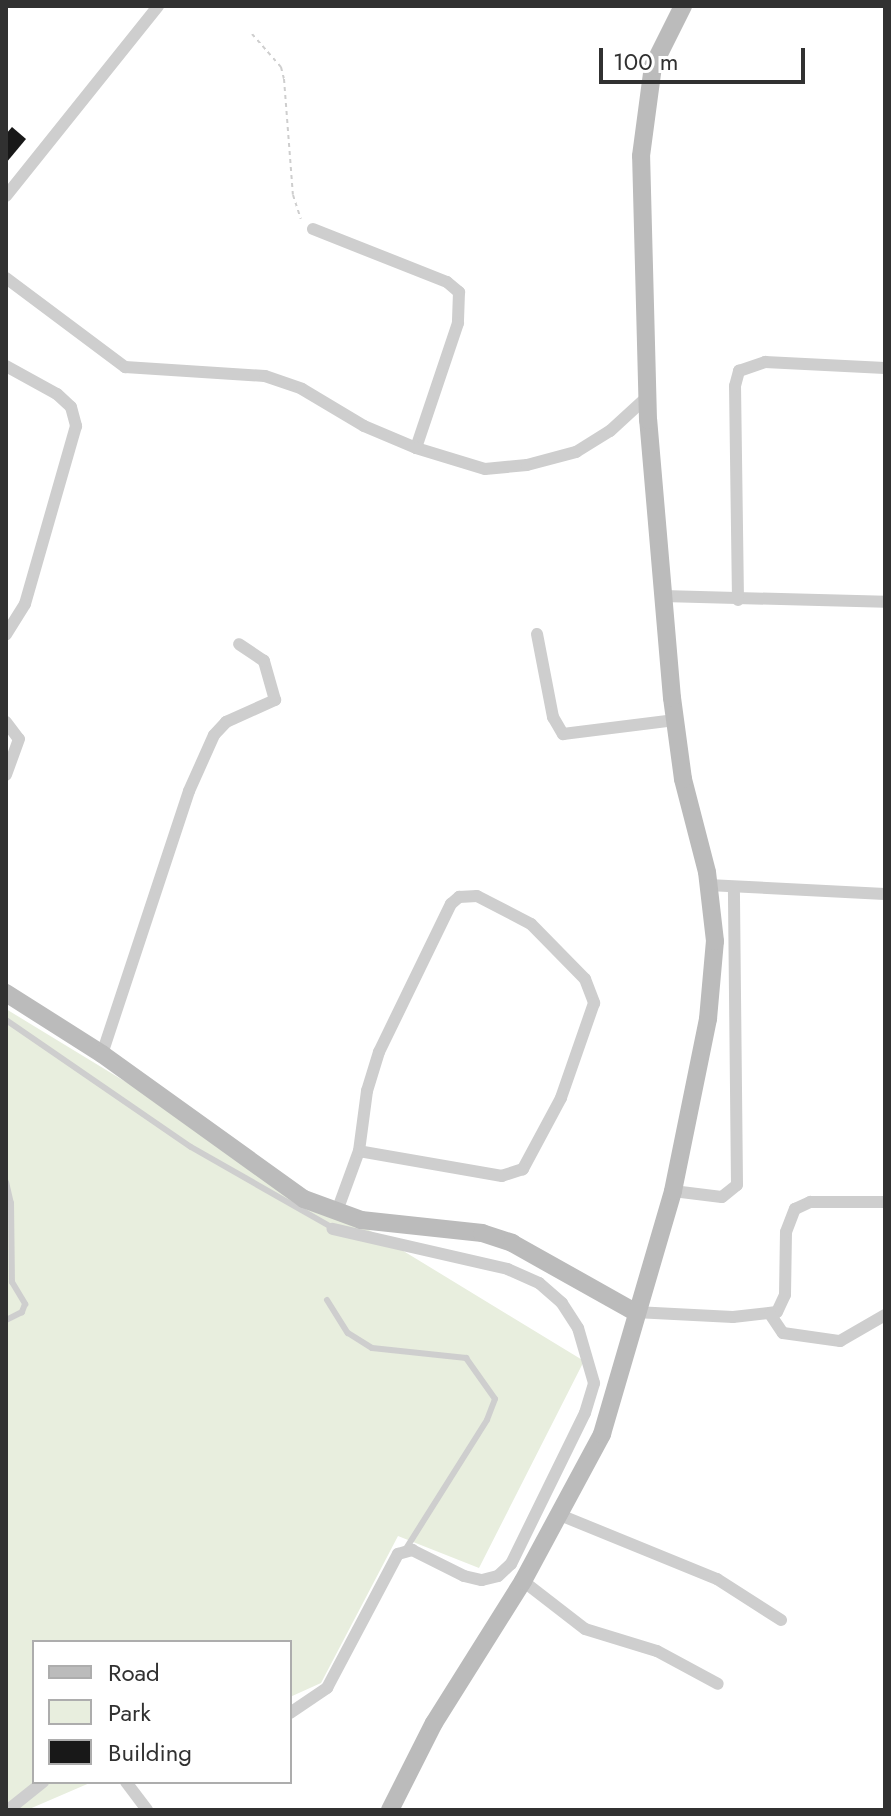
<!DOCTYPE html>
<html>
<head>
<meta charset="utf-8">
<style>
  body { margin:0 }
  #map { position:relative; width:891px; height:1816px; overflow:hidden; background:#fff; font-family:Jost,sans-serif }
  div>[style] { position:absolute }
  [style*='--x'] { left:calc(var(--x)*1px); top:calc(var(--y)*1px); width:calc(var(--w)*1px); rotate:calc(var(--a)*1deg) }
  .green>* { inset:0; background:#e8eede }
  .building>* { inset:0; background:#181818 }
  .path>* { height:2px; margin-top:-1px; transform-origin:0; background:repeating-linear-gradient(90deg,#cecece 0 4px,transparent 0 8px) }
  .lane>* { height:6px; margin:-3px; padding:0 3px; transform-origin:3px; border-radius:3px; background:#cecece }
  .street>* { height:12px; margin:-6px; padding:0 6px; transform-origin:6px; border-radius:6px; background:#cecece }
  .secondary>* { height:18px; margin:-9px; padding:0 9px; transform-origin:9px; border-radius:9px; background:#bbb }
  span { translate:-50% -50%; white-space:nowrap; text-align:center; line-height:1.15; -webkit-text-stroke:8px #fff; paint-order:stroke }
  .frame { position:absolute; inset:0; border:8px solid #313131; pointer-events:none }
  .legend { position:absolute; left:32px; top:1640px; width:260px; height:144px; box-sizing:border-box; background:#fff; border:2px solid #adadad; margin:0; padding:10px 14px; list-style:none; font-size:24px; color:#313131 }
  .legend li { display:flex; align-items:center; gap:16px; height:40px }
  .legend b { width:40px; border:2px solid #adadad }
  .scale { position:absolute; left:599px; top:48px; width:206px; height:36px; box-sizing:border-box; border:4px solid #313131; border-top:0; padding-left:10px; font-size:24px; line-height:28px; white-space:nowrap; color:#313131; -webkit-text-stroke:6px #fff; paint-order:stroke }
</style>
</head>
<body>
<div id="map">
  <div class="green">
    <div style="clip-path:polygon(6px 1009px,584px 1361px,479px 1568px,398px 1536px,321px 1683px,290px 1697px,290px 1642px,34px 1642px,34px 1782px,92px 1782px,27px 1810px,6px 1810px)"></div>
  </div>
  <div class="building">
    <div style="clip-path:polygon(12px 127px,26px 139px,6px 163px,6px 134px)"></div>
  </div>
  <div class="path">
    <div style="--x:252;--y:34;--w:44;--a:48.7"></div>
    <div style="--x:281;--y:67;--w:12;--a:76"></div>
    <div style="--x:284;--y:79;--w:116;--a:85.6"></div>
    <div style="--x:293;--y:195;--w:25;--a:72"></div>
  </div>
  <div class="lane">
    <div style="--x:6;--y:1020;--w:224;--a:34.5"></div>
    <div style="--x:191;--y:1147;--w:163;--a:29.7"></div>
    <div style="--x:6;--y:1182;--w:22;--a:77"></div>
    <div style="--x:11;--y:1203;--w:79;--a:89.3"></div>
    <div style="--x:12;--y:1282;--w:26;--a:59"></div>
    <div style="--x:25;--y:1304;--w:9;--a:111"></div>
    <div style="--x:22;--y:1312;--w:18;--a:153"></div>
    <div style="--x:327;--y:1300;--w:39;--a:58"></div>
    <div style="--x:348;--y:1333;--w:28;--a:32"></div>
    <div style="--x:372;--y:1348;--w:95;--a:6.1"></div>
    <div style="--x:466;--y:1358;--w:50;--a:54.7"></div>
    <div style="--x:495;--y:1399;--w:22;--a:111"></div>
    <div style="--x:487;--y:1420;--w:154;--a:122.2"></div>
  </div>
  <div class="street">
    <div style="--x:6;--y:196;--w:243;--a:-51.3"></div>
    <div style="--x:313;--y:229;--w:144;--a:21.6"></div>
    <div style="--x:447;--y:282;--w:16;--a:40"></div>
    <div style="--x:459;--y:292;--w:31;--a:92"></div>
    <div style="--x:458;--y:323;--w:132;--a:108.6"></div>
    <div style="--x:6;--y:278;--w:149;--a:36.8"></div>
    <div style="--x:125;--y:367;--w:140;--a:3.7"></div>
    <div style="--x:265;--y:376;--w:39;--a:19"></div>
    <div style="--x:302;--y:389;--w:72;--a:30.8"></div>
    <div style="--x:364;--y:426;--w:56;--a:22.9"></div>
    <div style="--x:416;--y:448;--w:72;--a:16.9"></div>
    <div style="--x:485;--y:469;--w:42;--a:-5.4"></div>
    <div style="--x:527;--y:465;--w:51;--a:-14.9"></div>
    <div style="--x:576;--y:452;--w:40;--a:-32"></div>
    <div style="--x:610;--y:431;--w:52;--a:-42.6"></div>
    <div style="--x:6;--y:366;--w:58;--a:28.8"></div>
    <div style="--x:57;--y:394;--w:19;--a:43"></div>
    <div style="--x:71;--y:407;--w:20;--a:75"></div>
    <div style="--x:76;--y:426;--w:185;--a:106"></div>
    <div style="--x:25;--y:604;--w:36;--a:122"></div>
    <div style="--x:663;--y:596;--w:222;--a:1.5"></div>
    <div style="--x:738;--y:600;--w:214;--a:-90.8"></div>
    <div style="--x:735;--y:386;--w:16;--a:-75"></div>
    <div style="--x:739;--y:371;--w:28;--a:-19"></div>
    <div style="--x:765;--y:362;--w:120;--a:2.9"></div>
    <div style="--x:537;--y:634;--w:85;--a:79.1"></div>
    <div style="--x:553;--y:717;--w:20;--a:60"></div>
    <div style="--x:563;--y:734;--w:113;--a:-7.1"></div>
    <div style="--x:6;--y:722;--w:21;--a:53"></div>
    <div style="--x:19;--y:739;--w:38;--a:110"></div>
    <div style="--x:708;--y:885;--w:177;--a:2.9"></div>
    <div style="--x:102;--y:1054;--w:277;--a:-71.7"></div>
    <div style="--x:189;--y:791;--w:61;--a:-65.9"></div>
    <div style="--x:214;--y:735;--w:18;--a:-47"></div>
    <div style="--x:226;--y:722;--w:54;--a:-24.2"></div>
    <div style="--x:275;--y:700;--w:41;--a:-105.8"></div>
    <div style="--x:264;--y:661;--w:30;--a:-146"></div>
    <div style="--x:673;--y:1191;--w:49;--a:7"></div>
    <div style="--x:722;--y:1197;--w:19;--a:-39"></div>
    <div style="--x:737;--y:1185;--w:298;--a:-90.6"></div>
    <div style="--x:337;--y:1211;--w:64;--a:-69.9"></div>
    <div style="--x:359;--y:1151;--w:61;--a:-82.4"></div>
    <div style="--x:367;--y:1091;--w:41;--a:-72.9"></div>
    <div style="--x:379;--y:1052;--w:165;--a:-64.1"></div>
    <div style="--x:451;--y:904;--w:11;--a:-41"></div>
    <div style="--x:459;--y:897;--w:18;--a:-3"></div>
    <div style="--x:477;--y:896;--w:61;--a:27.4"></div>
    <div style="--x:531;--y:924;--w:77;--a:45.5"></div>
    <div style="--x:585;--y:979;--w:26;--a:69"></div>
    <div style="--x:594;--y:1003;--w:101;--a:109.2"></div>
    <div style="--x:561;--y:1098;--w:81;--a:118.2"></div>
    <div style="--x:523;--y:1169;--w:22;--a:162"></div>
    <div style="--x:502;--y:1176;--w:145;--a:-170.1"></div>
    <div style="--x:635;--y:1312;--w:98;--a:2.9"></div>
    <div style="--x:733;--y:1317;--w:44;--a:-6.5"></div>
    <div style="--x:777;--y:1312;--w:19;--a:-65"></div>
    <div style="--x:785;--y:1295;--w:63;--a:-89.1"></div>
    <div style="--x:786;--y:1232;--w:25;--a:-69"></div>
    <div style="--x:795;--y:1209;--w:17;--a:-25"></div>
    <div style="--x:810;--y:1202;--w:75;--a:0"></div>
    <div style="--x:770;--y:1314;--w:23;--a:56"></div>
    <div style="--x:783;--y:1333;--w:58;--a:8"></div>
    <div style="--x:840;--y:1341;--w:52;--a:-30"></div>
    <div style="--x:560;--y:1515;--w:170;--a:22.2"></div>
    <div style="--x:717;--y:1579;--w:76;--a:32.6"></div>
    <div style="--x:523;--y:1581;--w:78;--a:37.7"></div>
    <div style="--x:585;--y:1629;--w:75;--a:17"></div>
    <div style="--x:657;--y:1651;--w:69;--a:28.4"></div>
    <div style="--x:290;--y:1713;--w:45;--a:-34"></div>
    <div style="--x:327;--y:1688;--w:152;--a:-62.1"></div>
    <div style="--x:398;--y:1554;--w:15;--a:-16"></div>
    <div style="--x:412;--y:1550;--w:58;--a:26.6"></div>
    <div style="--x:464;--y:1576;--w:18;--a:13"></div>
    <div style="--x:482;--y:1580;--w:16;--a:-14"></div>
    <div style="--x:498;--y:1576;--w:18;--a:-43"></div>
    <div style="--x:511;--y:1564;--w:168;--a:-63.9"></div>
    <div style="--x:585;--y:1413;--w:31;--a:-73"></div>
    <div style="--x:594;--y:1383;--w:57;--a:-106.2"></div>
    <div style="--x:578;--y:1328;--w:30;--a:-123"></div>
    <div style="--x:562;--y:1303;--w:30;--a:-139"></div>
    <div style="--x:539;--y:1283;--w:34;--a:-156"></div>
    <div style="--x:508;--y:1269;--w:180;--a:-167.1"></div>
    <div style="--x:126;--y:1782;--w:35;--a:53"></div>
    <div style="--x:8;--y:1810;--w:45;--a:-38.7"></div>
  </div>
  <div class="secondary">
    <div style="--x:6;--y:993;--w:114;--a:32.4"></div>
    <div style="--x:102;--y:1054;--w:249;--a:35.7"></div>
    <div style="--x:304;--y:1199;--w:61;--a:20.2"></div>
    <div style="--x:361;--y:1220;--w:122;--a:6.1"></div>
    <div style="--x:482;--y:1233;--w:32;--a:18"></div>
    <div style="--x:512;--y:1243;--w:141;--a:29.3"></div>
    <div style="--x:390;--y:1810;--w:97;--a:-63.2"></div>
    <div style="--x:434;--y:1723;--w:168;--a:-57.9"></div>
    <div style="--x:523;--y:1581;--w:167;--a:-61.7"></div>
    <div style="--x:602;--y:1434;--w:253;--a:-73.7"></div>
    <div style="--x:673;--y:1191;--w:176;--a:-78.5"></div>
    <div style="--x:708;--y:1019;--w:78;--a:-84.9"></div>
    <div style="--x:715;--y:941;--w:69;--a:-96.6"></div>
    <div style="--x:707;--y:872;--w:96;--a:-104.5"></div>
    <div style="--x:683;--y:779;--w:82;--a:-97.7"></div>
    <div style="--x:672;--y:698;--w:279;--a:-94.9"></div>
    <div style="--x:648;--y:420;--w:264;--a:-91.5"></div>
    <div style="--x:641;--y:156;--w:91;--a:-82.4"></div>
    <div style="--x:653;--y:66;--w:67;--a:-63.4"></div>
  </div>
  <div class="frame"></div>
  <ul class="legend">
  <li><b style="height:10px;background:#bbb"></b>Road</li>
  <li><b style="height:22px;background:#e8eede"></b>Park</li>
  <li><b style="height:22px;background:#181818"></b>Building</li>
  </ul>
  <div class="scale">100 m</div>
</div>
</body>
</html>
